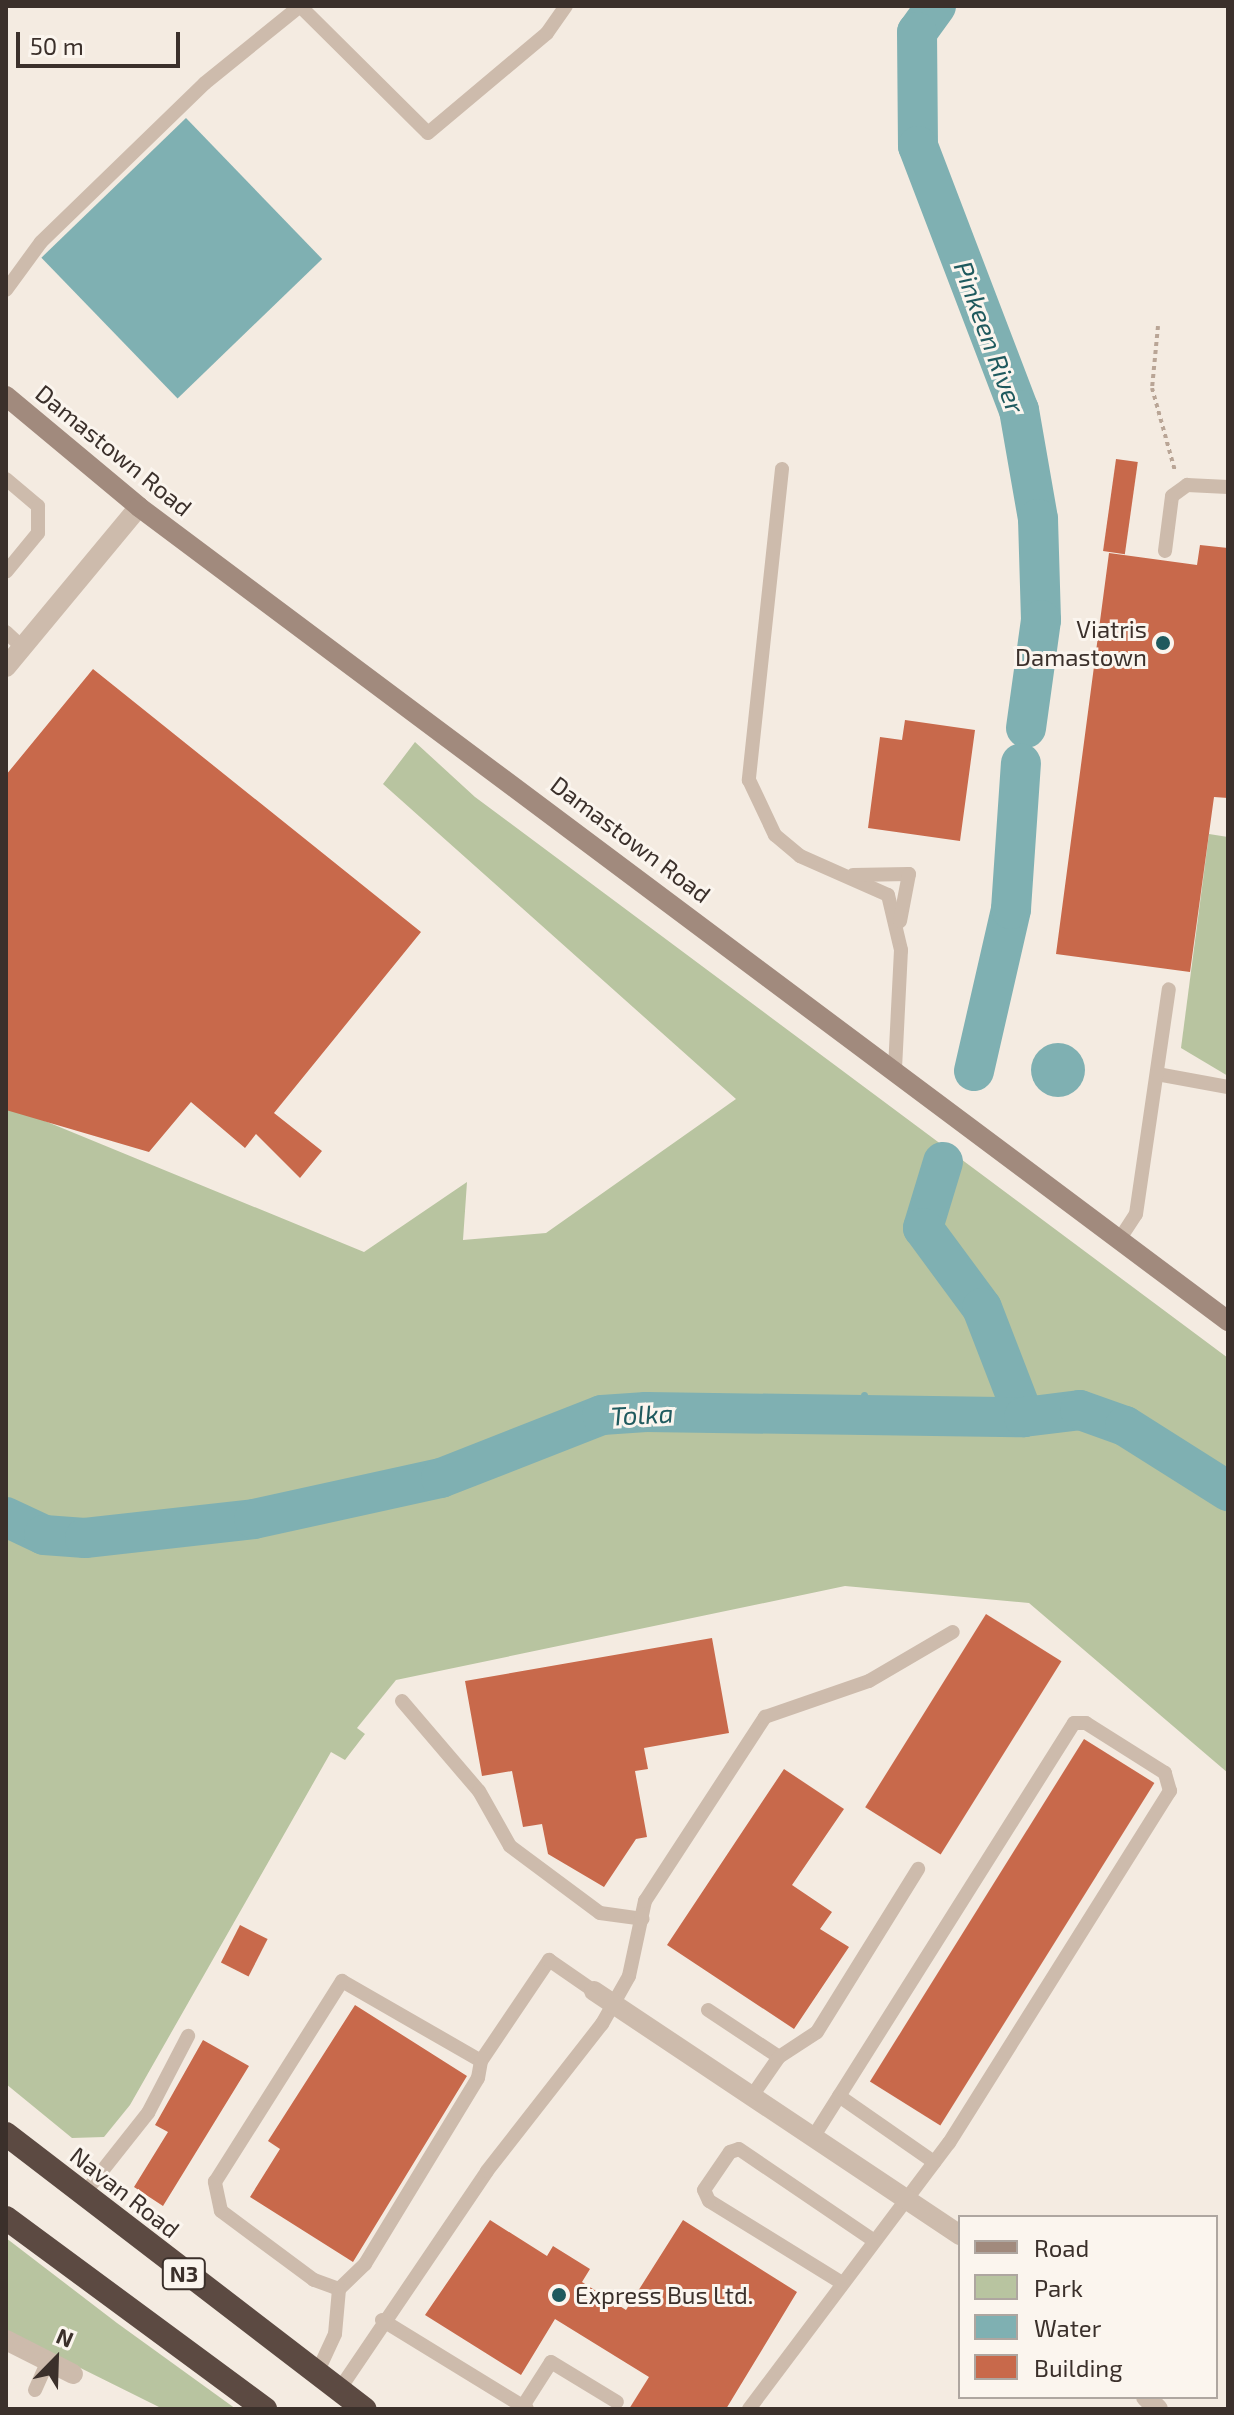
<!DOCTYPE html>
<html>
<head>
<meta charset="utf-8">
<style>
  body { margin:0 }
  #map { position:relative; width:1234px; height:2415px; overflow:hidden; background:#f4ebe1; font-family:"Exo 2",sans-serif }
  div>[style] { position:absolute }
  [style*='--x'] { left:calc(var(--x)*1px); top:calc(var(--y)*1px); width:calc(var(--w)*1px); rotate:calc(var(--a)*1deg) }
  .green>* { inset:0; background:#b8c4a0 }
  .water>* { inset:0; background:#7fb0b2; transform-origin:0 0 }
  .round { border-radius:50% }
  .stream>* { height:7px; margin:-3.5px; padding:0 3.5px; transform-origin:3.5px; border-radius:3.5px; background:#7fb0b2 }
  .river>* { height:40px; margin:-20px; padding:0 20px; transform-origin:20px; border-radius:20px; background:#7fb0b2 }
  .building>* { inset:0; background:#c8694b; transform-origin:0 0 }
  .path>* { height:4px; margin-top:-2px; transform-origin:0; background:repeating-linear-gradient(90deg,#b9a596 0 4px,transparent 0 8px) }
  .lane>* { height:14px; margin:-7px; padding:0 7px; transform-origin:7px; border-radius:7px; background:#cdbbac }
  .street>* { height:20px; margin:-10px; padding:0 10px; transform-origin:10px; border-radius:10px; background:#cdbbac }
  .secondary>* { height:20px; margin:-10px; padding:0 10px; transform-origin:10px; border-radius:10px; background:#a18a7d }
  .highway>* { height:24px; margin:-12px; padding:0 12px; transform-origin:12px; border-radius:12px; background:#5c4a42 }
  .dots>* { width:22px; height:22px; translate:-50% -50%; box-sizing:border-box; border:4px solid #fbf5ee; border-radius:50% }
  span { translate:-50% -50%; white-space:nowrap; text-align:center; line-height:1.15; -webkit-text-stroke:6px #fbf5ee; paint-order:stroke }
  .shield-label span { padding:2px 6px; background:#fbf5ee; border:2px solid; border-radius:6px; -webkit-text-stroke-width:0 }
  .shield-label { font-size:22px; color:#3b302b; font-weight:700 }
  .street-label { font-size:24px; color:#3b302b }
  .poi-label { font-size:24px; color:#3b302b }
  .right { translate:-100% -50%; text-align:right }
  .left { translate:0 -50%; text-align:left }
  .water-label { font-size:26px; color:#1f5a5e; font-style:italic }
  .frame { position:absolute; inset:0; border:8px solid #3b302b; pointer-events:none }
  .legend { position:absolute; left:958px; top:2215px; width:260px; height:184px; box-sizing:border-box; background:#fbf5ee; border:2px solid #aea6a0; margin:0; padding:10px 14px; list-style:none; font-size:24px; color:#3b302b }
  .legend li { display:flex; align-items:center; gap:16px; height:40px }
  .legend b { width:40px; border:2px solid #aea6a0 }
  .north { position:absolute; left:16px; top:2319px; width:80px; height:80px; -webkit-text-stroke:6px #fbf5ee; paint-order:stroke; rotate:23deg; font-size:22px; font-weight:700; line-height:32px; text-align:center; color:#3b302b }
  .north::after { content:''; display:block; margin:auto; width:28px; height:36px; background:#3b302b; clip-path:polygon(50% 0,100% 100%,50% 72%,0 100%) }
  .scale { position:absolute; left:16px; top:32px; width:164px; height:36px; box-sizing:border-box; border:4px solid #3b302b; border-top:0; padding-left:10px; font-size:24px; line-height:28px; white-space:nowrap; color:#3b302b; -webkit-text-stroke:6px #fbf5ee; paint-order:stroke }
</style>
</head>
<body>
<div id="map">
  <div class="green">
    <div style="clip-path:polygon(415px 742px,475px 797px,1228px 1358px,1228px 1773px,1029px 1603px,845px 1586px,396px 1680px,357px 1728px,365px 1734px,345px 1760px,331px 1752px,130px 2105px,104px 2137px,72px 2138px,6px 2084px,6px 1528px,32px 1542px,79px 1545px,204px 1536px,491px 1471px,606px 1420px,676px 1417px,1092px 1419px,1126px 1431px,1226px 1494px,1117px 1406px,688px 1396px,588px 1404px,471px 1457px,254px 1506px,77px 1528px,37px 1524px,6px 1506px,6px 1105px,364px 1252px,467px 1182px,463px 1240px,546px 1233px,736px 1099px,383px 784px)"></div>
    <div style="clip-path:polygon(1209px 834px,1228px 837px,1228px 1076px,1181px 1048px)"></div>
    <div style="clip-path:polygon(6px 2238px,117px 2323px,236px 2409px,163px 2409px,6px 2331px)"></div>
  </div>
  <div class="water">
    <div style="left:186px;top:118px;width:196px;height:201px;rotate:46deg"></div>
    <div class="round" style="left:1031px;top:1043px;width:54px;height:54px"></div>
  </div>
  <div class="stream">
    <div style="--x:864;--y:1395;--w:17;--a:90"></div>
  </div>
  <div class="river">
    <div style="--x:936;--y:6;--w:32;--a:126"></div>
    <div style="--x:917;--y:32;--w:114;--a:89.5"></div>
    <div style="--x:918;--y:146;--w:283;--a:69.1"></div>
    <div style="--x:1019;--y:410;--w:111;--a:80.1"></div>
    <div style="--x:1038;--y:519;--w:101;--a:88.3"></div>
    <div style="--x:1041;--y:620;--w:109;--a:97.9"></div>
    <div style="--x:974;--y:1071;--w:166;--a:-77.1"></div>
    <div style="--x:1011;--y:909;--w:146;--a:-86.1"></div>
    <div style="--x:943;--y:1162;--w:69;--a:106.9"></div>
    <div style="--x:923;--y:1228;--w:99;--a:53.6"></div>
    <div style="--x:982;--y:1308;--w:117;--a:68.9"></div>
    <div style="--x:6;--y:1517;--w:42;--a:25.3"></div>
    <div style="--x:44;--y:1535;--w:41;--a:4.2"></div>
    <div style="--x:85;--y:1538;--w:170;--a:-6.4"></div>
    <div style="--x:254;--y:1519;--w:191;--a:-12.4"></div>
    <div style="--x:441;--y:1478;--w:173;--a:-21.4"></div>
    <div style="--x:602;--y:1415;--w:44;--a:-3.9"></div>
    <div style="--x:646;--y:1412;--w:378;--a:0.8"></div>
    <div style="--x:1024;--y:1417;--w:56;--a:-7.1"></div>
    <div style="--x:1080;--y:1410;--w:48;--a:19.6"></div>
    <div style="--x:1125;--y:1426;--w:122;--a:32.3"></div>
  </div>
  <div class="building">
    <div style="left:1116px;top:459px;width:22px;height:93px;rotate:8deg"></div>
    <div style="clip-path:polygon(1200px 545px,1228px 548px,1228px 798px,1214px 797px,1190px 972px,1056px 954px,1109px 553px,1197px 565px)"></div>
    <div style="clip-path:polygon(93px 669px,421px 932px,274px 1113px,322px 1151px,300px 1178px,256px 1134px,245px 1148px,191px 1102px,149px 1152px,6px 1110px,6px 775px)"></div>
    <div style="clip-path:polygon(905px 720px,975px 730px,960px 841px,868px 828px,880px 737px,902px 740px)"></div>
    <div style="left:986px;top:1614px;width:89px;height:228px;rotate:32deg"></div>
    <div style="clip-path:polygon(712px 1638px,729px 1733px,644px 1748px,648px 1769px,635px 1771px,647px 1837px,636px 1839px,604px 1887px,548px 1854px,542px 1824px,523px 1827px,512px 1771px,482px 1776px,465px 1681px)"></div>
    <div style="left:1084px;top:1739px;width:83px;height:404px;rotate:32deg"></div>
    <div style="clip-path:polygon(784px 1769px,844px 1809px,792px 1885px,832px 1912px,820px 1929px,849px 1947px,794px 2029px,667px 1945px)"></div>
    <div style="left:240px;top:1925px;width:31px;height:42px;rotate:27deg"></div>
    <div style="clip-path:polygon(355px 2005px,467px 2076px,353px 2262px,250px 2197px,280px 2149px,268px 2141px)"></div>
    <div style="clip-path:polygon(203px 2040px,249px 2066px,163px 2206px,134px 2187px,168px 2132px,155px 2125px)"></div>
    <div style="clip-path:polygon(490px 2220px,547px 2256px,553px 2246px,590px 2269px,582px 2282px,626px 2310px,683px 2220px,797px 2292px,726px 2409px,629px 2409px,649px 2377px,555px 2319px,521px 2375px,425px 2315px)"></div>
  </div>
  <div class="path">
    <div style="--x:1158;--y:326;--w:62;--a:95.5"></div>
    <div style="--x:1152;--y:388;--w:86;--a:74.5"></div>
  </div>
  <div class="lane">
    <div style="--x:6;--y:290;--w:59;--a:-53.9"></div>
    <div style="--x:41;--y:242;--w:228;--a:-44.1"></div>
    <div style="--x:205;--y:83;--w:122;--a:-39"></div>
    <div style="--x:300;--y:6;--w:180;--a:44.8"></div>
    <div style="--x:428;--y:133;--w:155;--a:-40"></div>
    <div style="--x:547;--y:33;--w:33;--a:-55"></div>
    <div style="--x:782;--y:469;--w:313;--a:96.1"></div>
    <div style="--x:749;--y:780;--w:61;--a:64.7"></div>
    <div style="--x:775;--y:835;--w:33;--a:40"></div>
    <div style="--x:800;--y:856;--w:96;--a:23.9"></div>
    <div style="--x:888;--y:895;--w:57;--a:76.7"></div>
    <div style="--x:901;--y:950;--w:119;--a:92.9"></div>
    <div style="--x:6;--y:479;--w:42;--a:40.2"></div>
    <div style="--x:38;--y:506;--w:27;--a:90"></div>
    <div style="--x:38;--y:533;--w:50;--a:129.4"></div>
    <div style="--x:1165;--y:551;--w:55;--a:-82.7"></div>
    <div style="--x:1172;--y:496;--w:19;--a:-36"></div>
    <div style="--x:1187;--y:485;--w:41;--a:2.8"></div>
    <div style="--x:6;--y:632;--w:22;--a:43"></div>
    <div style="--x:853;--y:875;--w:56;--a:-1"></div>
    <div style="--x:909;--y:874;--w:48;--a:100.8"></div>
    <div style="--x:1157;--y:1074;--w:72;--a:10.4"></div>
    <div style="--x:1121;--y:1237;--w:27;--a:-57"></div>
    <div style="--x:1136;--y:1214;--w:227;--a:-81.7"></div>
    <div style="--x:402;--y:1701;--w:118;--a:49.5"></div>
    <div style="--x:479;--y:1791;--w:63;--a:60.6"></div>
    <div style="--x:510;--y:1846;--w:112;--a:36.7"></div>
    <div style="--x:600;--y:1913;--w:43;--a:7.9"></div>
    <div style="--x:342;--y:1981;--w:160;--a:29.9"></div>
    <div style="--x:481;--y:2061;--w:17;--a:100"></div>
    <div style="--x:478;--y:2078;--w:218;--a:121.3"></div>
    <div style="--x:365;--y:2264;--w:36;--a:136"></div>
    <div style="--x:339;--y:2289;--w:27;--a:-160"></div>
    <div style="--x:314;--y:2280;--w:116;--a:-143.4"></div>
    <div style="--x:221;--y:2211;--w:30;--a:-102"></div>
    <div style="--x:215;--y:2182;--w:238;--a:-57.7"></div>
    <div style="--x:708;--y:2010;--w:85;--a:33.5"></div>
    <div style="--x:481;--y:2061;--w:122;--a:-56"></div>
    <div style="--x:549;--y:1960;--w:55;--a:34.6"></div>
    <div style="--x:752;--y:2096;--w:47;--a:-55.3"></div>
    <div style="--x:779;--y:2057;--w:45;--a:-33.3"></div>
    <div style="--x:817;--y:2032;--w:192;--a:-58.2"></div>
    <div style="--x:839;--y:2096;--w:116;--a:34.8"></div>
    <div style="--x:83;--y:2195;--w:105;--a:-51.6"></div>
    <div style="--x:148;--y:2113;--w:87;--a:-62.5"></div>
    <div style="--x:842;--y:2283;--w:156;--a:-148.3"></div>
    <div style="--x:709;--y:2201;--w:12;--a:-114"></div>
    <div style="--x:704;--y:2190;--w:46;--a:-55.6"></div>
    <div style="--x:730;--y:2152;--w:9;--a:-18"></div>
    <div style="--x:739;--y:2149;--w:162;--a:34.2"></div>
    <div style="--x:382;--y:2320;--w:170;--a:31.5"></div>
    <div style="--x:317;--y:2373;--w:43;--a:-65.2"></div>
    <div style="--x:335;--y:2334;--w:45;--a:-84.9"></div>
    <div style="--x:35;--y:2390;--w:30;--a:-66"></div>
    <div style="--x:339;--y:2390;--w:264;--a:-55.9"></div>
    <div style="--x:487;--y:2171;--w:187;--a:-52"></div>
    <div style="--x:602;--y:2024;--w:55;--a:-60.6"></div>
    <div style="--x:629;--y:1976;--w:77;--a:-78"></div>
    <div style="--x:645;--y:1901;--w:220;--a:-56.9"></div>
    <div style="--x:765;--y:1717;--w:110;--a:-19.1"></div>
    <div style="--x:869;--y:1681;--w:97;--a:-30.3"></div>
    <div style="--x:523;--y:2406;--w:52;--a:-57.5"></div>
    <div style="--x:551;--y:2362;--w:77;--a:31.2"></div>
    <div style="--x:749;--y:2409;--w:333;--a:-53.1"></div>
    <div style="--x:949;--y:2143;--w:416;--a:-57.9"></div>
    <div style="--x:1170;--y:1791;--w:19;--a:-106"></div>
    <div style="--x:1165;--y:1773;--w:93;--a:-147.7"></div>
    <div style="--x:1086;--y:1723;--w:12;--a:180"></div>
    <div style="--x:1074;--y:1723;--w:489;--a:122.2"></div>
  </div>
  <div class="street">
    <div style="--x:6;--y:667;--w:208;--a:-50.3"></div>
    <div style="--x:594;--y:1991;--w:440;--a:33.7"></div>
    <div style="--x:6;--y:2340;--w:75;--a:26.9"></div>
    <div style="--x:1146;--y:2397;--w:17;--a:45"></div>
  </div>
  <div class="secondary">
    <div style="--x:6;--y:396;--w:173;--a:39.8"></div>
    <div style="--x:139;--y:507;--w:1360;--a:36.78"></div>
  </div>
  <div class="highway">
    <div style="--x:6;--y:2134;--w:452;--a:37.5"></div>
    <div style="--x:6;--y:2218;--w:322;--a:36.4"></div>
  </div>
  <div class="dots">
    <div style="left:1163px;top:643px;background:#1f5a5e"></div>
    <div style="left:559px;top:2295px;background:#1f5a5e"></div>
  </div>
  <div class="shield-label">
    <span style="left:184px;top:2274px">N3</span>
  </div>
  <div class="street-label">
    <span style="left:114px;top:450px;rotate:39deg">Damastown Road</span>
    <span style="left:631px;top:839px;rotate:37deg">Damastown Road</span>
    <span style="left:125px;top:2192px;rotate:38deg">Navan Road</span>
  </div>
  <div class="poi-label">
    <span class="right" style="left:1147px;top:643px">Viatris<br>Damastown</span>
    <span class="left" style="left:575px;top:2295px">Express Bus Ltd.</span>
  </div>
  <div class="water-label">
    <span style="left:990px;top:337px;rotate:70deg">Pinkeen River</span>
    <span style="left:642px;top:1414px;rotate:-3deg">Tolka</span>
  </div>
  <div class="frame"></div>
  <ul class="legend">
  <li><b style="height:10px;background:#a18a7d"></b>Road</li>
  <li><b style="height:22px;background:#b8c4a0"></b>Park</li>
  <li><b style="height:22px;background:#7fb0b2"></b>Water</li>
  <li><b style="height:22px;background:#c8694b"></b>Building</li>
  </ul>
  <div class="north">N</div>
  <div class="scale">50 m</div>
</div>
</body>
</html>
